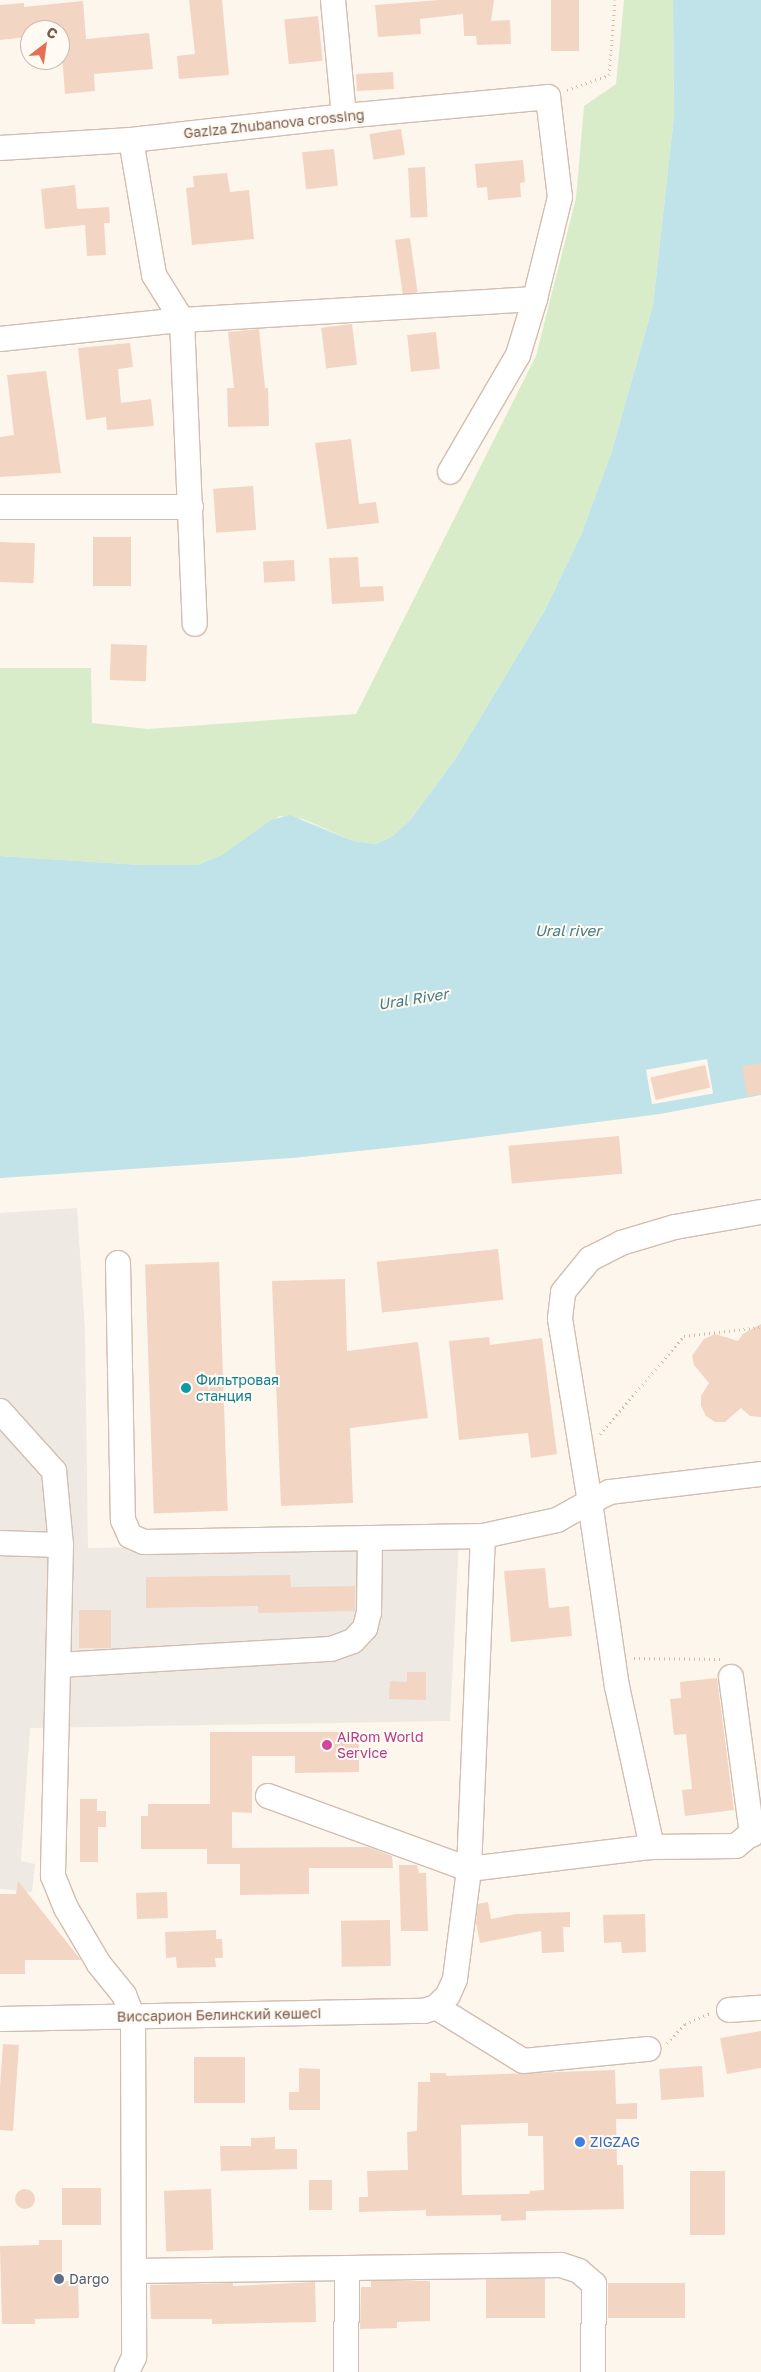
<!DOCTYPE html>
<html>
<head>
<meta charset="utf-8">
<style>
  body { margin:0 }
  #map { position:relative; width:761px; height:2372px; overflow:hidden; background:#fdf6ec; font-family:"Golos Text",sans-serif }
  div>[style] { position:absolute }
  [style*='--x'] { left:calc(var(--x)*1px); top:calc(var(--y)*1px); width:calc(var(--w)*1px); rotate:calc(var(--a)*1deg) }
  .industrial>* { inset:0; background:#efe9e4 }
  .green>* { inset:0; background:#d8ecc9 }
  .water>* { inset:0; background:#bfe3e8 }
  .pier>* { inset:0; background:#fdf6ec; transform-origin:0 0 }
  .building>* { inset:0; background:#f3d5c3; transform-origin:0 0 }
  .round { border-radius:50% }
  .path>* { height:3px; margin-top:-1.5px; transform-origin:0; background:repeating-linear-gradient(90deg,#d9b8a5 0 1px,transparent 0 5px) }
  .roads { filter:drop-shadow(1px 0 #d1beb0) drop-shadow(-1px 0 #d1beb0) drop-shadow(0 1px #d1beb0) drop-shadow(0 -1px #d1beb0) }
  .minor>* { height:24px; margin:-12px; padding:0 12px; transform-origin:12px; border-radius:12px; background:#fff }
  .dots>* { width:14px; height:14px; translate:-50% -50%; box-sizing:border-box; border:2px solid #fffaf3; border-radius:50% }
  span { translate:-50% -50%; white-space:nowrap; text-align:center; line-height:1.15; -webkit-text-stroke:4px #fffaf3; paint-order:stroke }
  .street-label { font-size:14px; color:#7a5c4d }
  .culture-label { font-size:14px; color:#0d838f }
  .left { translate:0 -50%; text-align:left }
  .hotel-label { font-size:14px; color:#b23c85 }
  .shop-label { font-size:14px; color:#366cbe }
  .service-label { font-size:14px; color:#4e5e75 }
  .water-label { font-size:15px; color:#437c86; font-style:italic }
  .north { position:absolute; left:20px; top:20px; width:50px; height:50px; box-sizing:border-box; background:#fffaf3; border:1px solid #cabbb1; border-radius:50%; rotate:30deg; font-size:14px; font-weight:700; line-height:20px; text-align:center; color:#7a5c4d }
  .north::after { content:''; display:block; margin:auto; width:18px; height:22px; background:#e76f51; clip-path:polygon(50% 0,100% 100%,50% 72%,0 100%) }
</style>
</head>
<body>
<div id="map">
  <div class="industrial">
    <div style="clip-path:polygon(77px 1208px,85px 1328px,88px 1548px,459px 1542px,450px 1721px,30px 1728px,21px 1861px,35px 1864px,32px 1892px,0 1889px,0 1213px)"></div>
  </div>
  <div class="green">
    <div style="clip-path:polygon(624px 0,673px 0,674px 116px,653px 305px,611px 454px,581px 535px,545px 610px,456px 758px,411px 819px,393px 836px,376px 844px,353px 841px,303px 819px,280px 816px,222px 855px,197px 865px,141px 865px,0 856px,0 668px,91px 668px,92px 723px,148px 729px,356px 714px,536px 356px,576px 198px,584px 106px,616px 84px)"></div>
  </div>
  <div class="water">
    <div style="clip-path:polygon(673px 0,761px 0,761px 1095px,660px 1114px,425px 1144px,292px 1158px,0 1178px,0 856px,141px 865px,197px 865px,222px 855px,271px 820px,290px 815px,353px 841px,376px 844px,393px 836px,411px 819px,456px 758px,545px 610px,581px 535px,611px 454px,653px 305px,674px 116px)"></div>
  </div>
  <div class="pier">
    <div style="left:707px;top:1059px;width:35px;height:62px;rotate:80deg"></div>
  </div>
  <div class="building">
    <div style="clip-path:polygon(189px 0,222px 0,229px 75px,179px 79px,177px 56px,195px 54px)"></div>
    <div style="clip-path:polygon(440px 0,494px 0,491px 21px,510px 20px,511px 44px,477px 45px,476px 36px,464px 36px,463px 14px,420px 19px,421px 34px,378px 37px,375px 5px)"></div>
    <div style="left:551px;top:0;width:28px;height:51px"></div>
    <div style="clip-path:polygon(83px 1px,86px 39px,149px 33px,153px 69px,94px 74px,95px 91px,65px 94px,60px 30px,27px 30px,28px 37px,0 40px,0 5px,24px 3px,24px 7px)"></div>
    <div style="left:318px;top:16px;width:45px;height:34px;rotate:84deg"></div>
    <div style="left:393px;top:72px;width:17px;height:37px;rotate:87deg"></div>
    <div style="left:401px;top:129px;width:26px;height:32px;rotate:81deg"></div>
    <div style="left:334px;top:149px;width:37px;height:32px;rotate:84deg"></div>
    <div style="clip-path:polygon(523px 160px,525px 182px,520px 183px,521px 197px,488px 200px,487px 187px,477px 188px,475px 164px)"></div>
    <div style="left:425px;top:167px;width:50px;height:17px;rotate:87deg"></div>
    <div style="clip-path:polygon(227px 173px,230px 192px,249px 190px,254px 239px,192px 245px,186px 188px,194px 187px,193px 176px)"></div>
    <div style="clip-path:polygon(75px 185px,77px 209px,109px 207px,110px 223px,104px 223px,106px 255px,87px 256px,85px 225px,45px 229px,41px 189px)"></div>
    <div style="left:410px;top:238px;width:55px;height:15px;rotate:82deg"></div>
    <div style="left:352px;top:324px;width:41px;height:31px;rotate:83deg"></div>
    <div style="clip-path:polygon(259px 329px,265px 388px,268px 388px,269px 426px,228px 427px,227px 388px,234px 388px,228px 332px)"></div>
    <div style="left:436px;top:332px;width:37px;height:29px;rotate:84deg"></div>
    <div style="clip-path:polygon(130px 343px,133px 367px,118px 369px,121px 403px,151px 399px,154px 426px,107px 430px,106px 417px,86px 420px,78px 348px)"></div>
    <div style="clip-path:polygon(46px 371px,61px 473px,0 477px,0 437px,14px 435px,7px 375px)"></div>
    <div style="clip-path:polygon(351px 439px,359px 504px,376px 502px,379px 523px,327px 529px,315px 443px)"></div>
    <div style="left:253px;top:486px;width:44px;height:40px;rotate:86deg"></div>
    <div style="left:93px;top:537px;width:38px;height:49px"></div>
    <div style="left:0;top:542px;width:35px;height:40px;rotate:2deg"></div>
    <div style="clip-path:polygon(358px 557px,360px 587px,383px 586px,384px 601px,332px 604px,329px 558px)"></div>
    <div style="left:294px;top:560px;width:21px;height:31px;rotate:87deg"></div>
    <div style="left:111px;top:644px;width:36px;height:36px;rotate:2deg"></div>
    <div style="clip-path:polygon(761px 1063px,761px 1094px,747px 1096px,742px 1066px)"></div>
    <div style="left:705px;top:1065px;width:23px;height:56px;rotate:77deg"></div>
    <div style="left:619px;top:1136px;width:38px;height:111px;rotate:85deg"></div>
    <div style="left:498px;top:1249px;width:51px;height:122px;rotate:84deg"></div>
    <div style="left:219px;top:1262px;width:249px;height:74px;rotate:88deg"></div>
    <div style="clip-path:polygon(345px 1279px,347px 1351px,418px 1342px,428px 1418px,350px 1428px,353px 1503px,281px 1506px,272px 1281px)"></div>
    <div style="clip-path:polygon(761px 1324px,761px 1417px,750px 1416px,741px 1408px,725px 1422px,715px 1422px,706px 1416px,701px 1406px,701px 1396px,709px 1383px,694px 1365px,692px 1356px,704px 1339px,715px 1334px,738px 1341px,743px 1334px)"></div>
    <div style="clip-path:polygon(489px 1337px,490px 1345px,542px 1338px,557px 1454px,531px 1458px,528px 1433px,459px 1440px,449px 1341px)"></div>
    <div style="clip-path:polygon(545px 1568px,549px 1608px,569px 1606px,572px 1636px,511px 1642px,504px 1571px)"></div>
    <div style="clip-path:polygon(290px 1575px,291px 1587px,355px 1586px,355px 1611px,258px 1613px,258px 1606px,146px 1608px,146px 1577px)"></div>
    <div style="left:79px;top:1610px;width:32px;height:38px"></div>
    <div style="clip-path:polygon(407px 1672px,426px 1672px,426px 1700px,389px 1699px,390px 1681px,407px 1682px)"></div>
    <div style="clip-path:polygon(717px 1678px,734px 1810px,685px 1816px,682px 1790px,692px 1789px,686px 1734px,674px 1735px,670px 1699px,681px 1698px,680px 1682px)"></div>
    <div style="clip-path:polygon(210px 1732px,359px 1732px,359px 1772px,295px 1773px,295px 1756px,252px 1756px,252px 1813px,232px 1812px,232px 1848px,368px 1847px,392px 1856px,393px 1868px,309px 1868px,309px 1894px,240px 1895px,240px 1864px,207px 1864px,207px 1849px,141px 1849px,141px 1816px,148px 1816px,148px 1804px,210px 1804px)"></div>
    <div style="clip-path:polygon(80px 1799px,97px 1799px,97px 1811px,106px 1811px,106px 1827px,98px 1827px,98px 1862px,80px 1862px)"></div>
    <div style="clip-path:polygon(399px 1865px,417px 1865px,419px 1873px,426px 1873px,428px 1931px,401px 1931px)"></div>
    <div style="clip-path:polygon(18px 1881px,81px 1960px,25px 1960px,25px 1974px,0 1974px,0 1894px,16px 1894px)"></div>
    <div style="left:167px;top:1892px;width:26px;height:31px;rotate:88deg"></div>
    <div style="clip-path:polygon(488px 1902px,491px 1919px,516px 1914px,570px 1912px,570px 1927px,563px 1927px,564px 1952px,542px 1953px,541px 1931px,480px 1943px,476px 1923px,478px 1904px)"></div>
    <div style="clip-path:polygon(645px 1914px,646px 1952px,622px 1953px,621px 1942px,604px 1943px,603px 1915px)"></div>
    <div style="left:390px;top:1920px;width:46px;height:49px;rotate:89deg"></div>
    <div style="clip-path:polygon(216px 1930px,216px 1939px,222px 1939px,223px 1958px,215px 1958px,216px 1967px,177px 1968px,176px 1957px,166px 1958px,165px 1932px)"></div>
    <div style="clip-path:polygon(761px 2031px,761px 2068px,727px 2074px,720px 2038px)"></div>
    <div style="left:3px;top:2044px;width:16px;height:86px;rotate:4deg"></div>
    <div style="left:245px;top:2057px;width:46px;height:51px;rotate:90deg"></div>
    <div style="left:702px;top:2066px;width:31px;height:43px;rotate:86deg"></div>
    <div style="clip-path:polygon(299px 2068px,320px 2069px,320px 2110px,289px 2110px,289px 2092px,299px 2092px)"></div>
    <div style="clip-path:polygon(evenodd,615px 2070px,616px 2104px,637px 2103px,637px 2119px,616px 2119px,617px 2165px,623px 2165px,624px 2209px,526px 2211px,526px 2220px,501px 2221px,501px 2215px,426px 2216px,426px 2210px,359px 2212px,359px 2197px,368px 2197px,367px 2171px,408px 2170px,407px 2132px,417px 2131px,418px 2082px,430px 2082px,430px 2073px,446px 2073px,446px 2076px,615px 2070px,528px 2123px,528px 2136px,543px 2136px,544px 2190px,530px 2191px,530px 2194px,462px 2195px,461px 2125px,528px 2123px)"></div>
    <div style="clip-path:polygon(275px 2137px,275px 2149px,297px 2149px,297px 2169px,221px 2171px,220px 2146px,251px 2146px,251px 2138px)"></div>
    <div style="left:690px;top:2171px;width:35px;height:64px"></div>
    <div style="left:309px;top:2180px;width:23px;height:30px"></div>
    <div style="left:62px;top:2188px;width:39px;height:37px"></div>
    <div class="round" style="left:15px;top:2189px;width:20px;height:20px"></div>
    <div style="left:211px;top:2189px;width:61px;height:47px;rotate:88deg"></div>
    <div style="clip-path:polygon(39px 2240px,62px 2240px,62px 2281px,78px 2281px,79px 2318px,35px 2319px,35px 2324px,2px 2324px,0 2246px,39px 2245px)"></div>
    <div style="left:545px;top:2279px;width:39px;height:59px;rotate:90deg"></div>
    <div style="clip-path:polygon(371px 2281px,430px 2281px,430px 2321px,397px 2322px,397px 2328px,360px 2329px,361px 2287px,371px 2287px)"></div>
    <div style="clip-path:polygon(315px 2282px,316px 2322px,212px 2324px,212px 2319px,151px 2319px,150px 2285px,233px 2283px,233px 2286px)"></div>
    <div style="left:685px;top:2283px;width:35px;height:77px;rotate:90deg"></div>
  </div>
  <div class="path">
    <div style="--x:567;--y:90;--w:45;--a:-19.7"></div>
    <div style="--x:609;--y:75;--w:75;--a:-85.4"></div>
    <div style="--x:600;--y:1434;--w:129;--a:-49.4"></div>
    <div style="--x:684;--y:1336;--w:78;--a:-6.7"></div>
    <div style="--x:634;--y:1658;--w:87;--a:0.7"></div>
    <div style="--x:667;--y:2043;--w:26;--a:-47"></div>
    <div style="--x:685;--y:2024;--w:27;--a:-24"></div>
  </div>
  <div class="roads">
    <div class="minor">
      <div style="--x:333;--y:0;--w:117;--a:84.6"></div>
      <div style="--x:131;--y:140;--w:137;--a:80.3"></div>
      <div style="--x:154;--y:275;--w:53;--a:58.1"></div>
      <div style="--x:182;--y:320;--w:304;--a:87.6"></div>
      <div style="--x:0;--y:148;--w:131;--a:-3.5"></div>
      <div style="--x:131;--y:140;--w:214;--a:-6.4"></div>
      <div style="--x:344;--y:116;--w:205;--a:-5.3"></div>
      <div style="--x:548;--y:97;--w:101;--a:83.2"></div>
      <div style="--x:560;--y:197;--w:105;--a:103.8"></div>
      <div style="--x:535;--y:299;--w:59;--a:106.9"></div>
      <div style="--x:518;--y:355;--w:135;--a:120.2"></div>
      <div style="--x:0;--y:339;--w:183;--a:-6"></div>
      <div style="--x:182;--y:320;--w:354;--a:-3.4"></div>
      <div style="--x:0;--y:507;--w:191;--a:0"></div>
      <div style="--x:118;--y:1263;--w:257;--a:88.9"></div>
      <div style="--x:123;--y:1520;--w:17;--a:66"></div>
      <div style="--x:130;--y:1536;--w:15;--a:23"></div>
      <div style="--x:144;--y:1542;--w:339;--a:-1"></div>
      <div style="--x:483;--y:1536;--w:76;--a:-12.2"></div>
      <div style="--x:557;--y:1520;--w:38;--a:-29"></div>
      <div style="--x:590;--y:1502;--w:186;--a:-99.3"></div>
      <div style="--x:560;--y:1318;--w:26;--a:-83"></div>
      <div style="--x:563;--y:1292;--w:43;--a:-50.7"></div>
      <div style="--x:590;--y:1259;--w:35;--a:-27"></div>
      <div style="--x:621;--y:1243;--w:56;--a:-16.5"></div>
      <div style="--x:675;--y:1227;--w:87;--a:-9.9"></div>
      <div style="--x:0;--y:1411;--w:81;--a:48"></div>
      <div style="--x:54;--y:1471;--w:74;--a:84.6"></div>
      <div style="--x:61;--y:1545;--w:331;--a:91.4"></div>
      <div style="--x:53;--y:1876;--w:35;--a:68"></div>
      <div style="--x:66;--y:1908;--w:65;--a:59.5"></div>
      <div style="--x:99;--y:1964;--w:40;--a:51"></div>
      <div style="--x:124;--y:1995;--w:24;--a:68"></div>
      <div style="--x:133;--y:2017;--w:340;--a:89.8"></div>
      <div style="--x:134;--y:2357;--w:17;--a:115"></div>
      <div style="--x:0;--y:1543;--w:61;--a:1.9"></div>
      <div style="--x:59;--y:1665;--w:272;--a:-3.4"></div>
      <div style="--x:331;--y:1649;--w:23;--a:-20"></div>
      <div style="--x:353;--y:1641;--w:18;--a:-47"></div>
      <div style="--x:365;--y:1628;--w:16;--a:-76"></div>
      <div style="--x:369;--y:1612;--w:74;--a:-89.2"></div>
      <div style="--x:731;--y:1677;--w:159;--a:82.4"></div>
      <div style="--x:268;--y:1796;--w:214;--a:20"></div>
      <div style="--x:469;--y:1869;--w:184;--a:-6.9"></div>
      <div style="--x:652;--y:1847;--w:84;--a:-0.7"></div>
      <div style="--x:736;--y:1846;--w:33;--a:-40"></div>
      <div style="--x:652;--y:1847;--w:164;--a:-102.3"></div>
      <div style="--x:617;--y:1687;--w:187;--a:-98.3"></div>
      <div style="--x:590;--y:1502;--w:22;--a:-27"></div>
      <div style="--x:610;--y:1492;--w:152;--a:-6.8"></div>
      <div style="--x:436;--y:2007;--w:102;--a:31.8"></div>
      <div style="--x:523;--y:2061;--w:126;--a:-5.5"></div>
      <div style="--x:729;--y:2010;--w:32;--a:-4"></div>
      <div style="--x:0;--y:2019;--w:424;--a:-1.1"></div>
      <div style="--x:424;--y:2011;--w:13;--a:-18"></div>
      <div style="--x:436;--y:2007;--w:17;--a:-45"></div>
      <div style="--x:448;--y:1995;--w:17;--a:-66"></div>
      <div style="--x:455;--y:1979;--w:111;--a:-82.7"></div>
      <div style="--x:469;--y:1869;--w:333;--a:-87.6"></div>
      <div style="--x:134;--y:2271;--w:427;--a:-0.8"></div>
      <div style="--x:561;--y:2265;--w:19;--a:18"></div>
      <div style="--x:579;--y:2271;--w:20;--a:41"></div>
      <div style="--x:594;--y:2284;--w:88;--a:90.7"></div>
      <div style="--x:346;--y:2372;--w:104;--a:-89.4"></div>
    </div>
  </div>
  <div class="dots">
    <div style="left:186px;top:1388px;background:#0f9aa8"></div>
    <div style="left:327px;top:1745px;background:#d1479c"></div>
    <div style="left:580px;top:2142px;background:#3f7fe0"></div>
    <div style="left:59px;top:2279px;background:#5c6f8a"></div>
  </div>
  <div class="street-label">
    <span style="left:274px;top:124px;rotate:-6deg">Gaziza Zhubanova crossing</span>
    <span style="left:219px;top:2015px;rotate:-1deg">Виссарион Белинский көшесі</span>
  </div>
  <div class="culture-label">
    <span class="left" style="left:196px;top:1388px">Фильтровая<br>станция</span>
  </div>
  <div class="hotel-label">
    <span class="left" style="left:337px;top:1745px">AiRom World<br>Service</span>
  </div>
  <div class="shop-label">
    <span class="left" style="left:590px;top:2142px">ZIGZAG</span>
  </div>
  <div class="service-label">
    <span class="left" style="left:69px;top:2279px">Dargo</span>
  </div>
  <div class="water-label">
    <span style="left:568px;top:931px">Ural river</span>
    <span style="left:413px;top:999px;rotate:-9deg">Ural River</span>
  </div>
  <div class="north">С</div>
</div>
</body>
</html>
